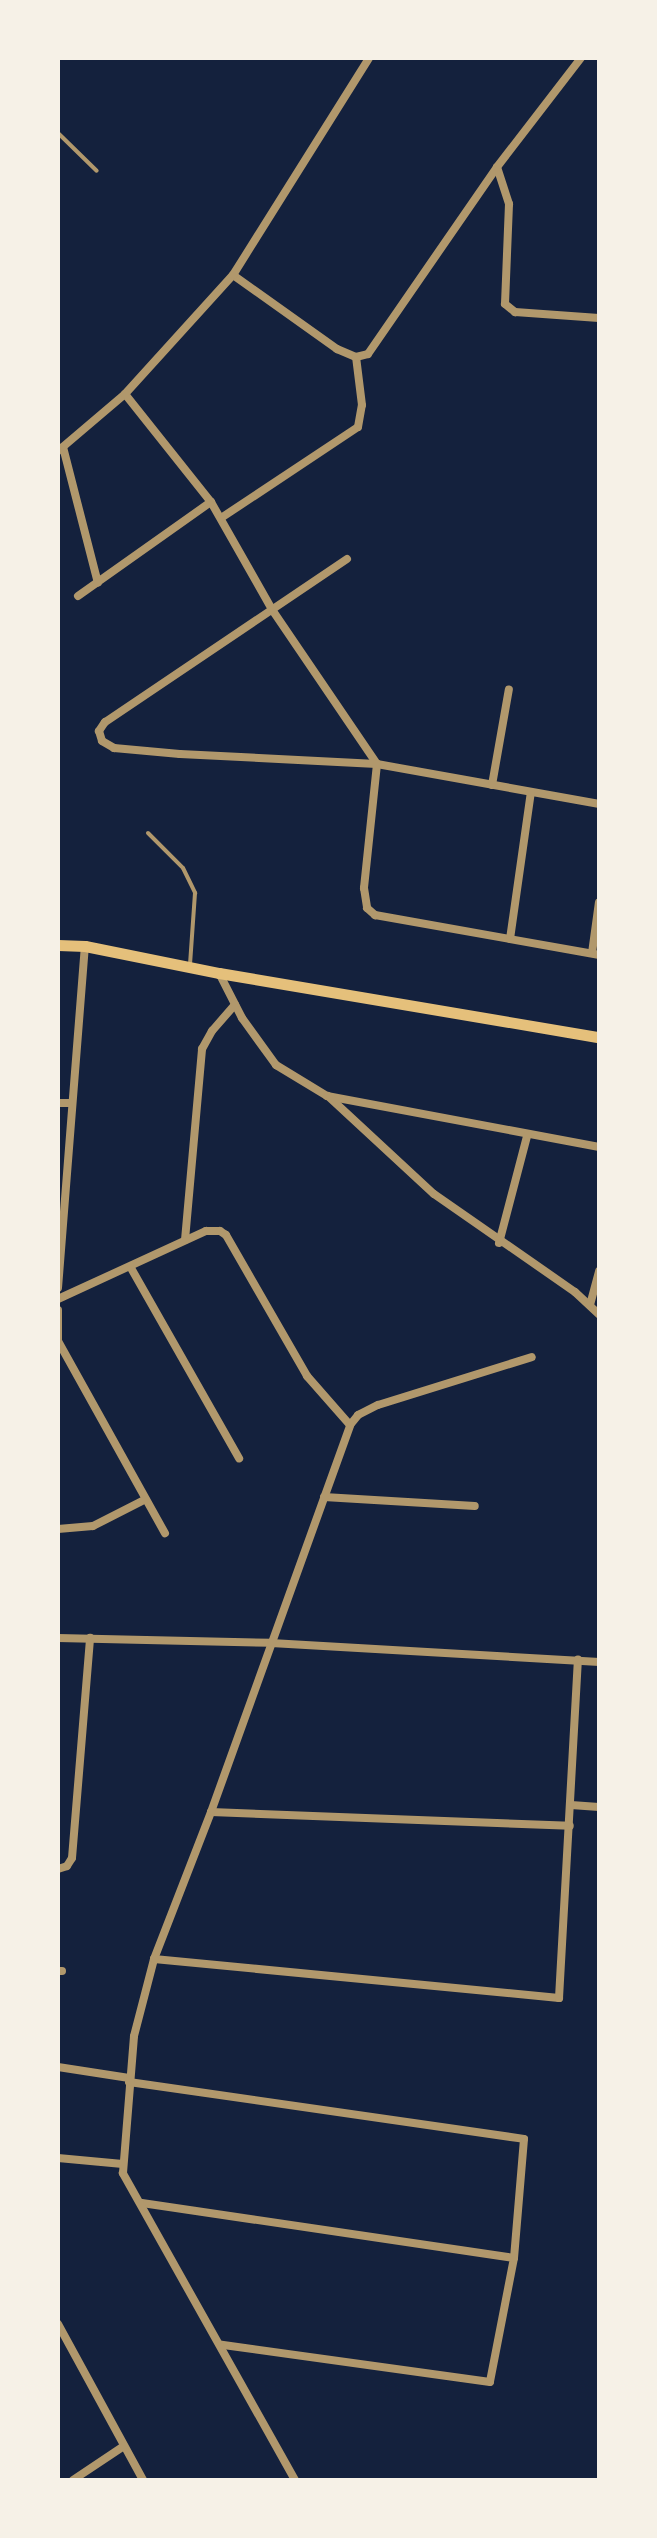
<!DOCTYPE html>
<html>
<head>
<meta charset="utf-8">
<style>
  body { margin:0 }
  #map { position:relative; width:657px; height:2538px; overflow:hidden; background:#14213d; font-family:Poppins,sans-serif }
  div>[style] { position:absolute }
  [style*='--x'] { left:calc(var(--x)*1px); top:calc(var(--y)*1px); width:calc(var(--w)*1px); rotate:calc(var(--a)*1deg) }
  .service>* { height:4px; margin:-2px; padding:0 2px; transform-origin:2px; border-radius:2px; background:#b1986c }
  .minor>* { height:8px; margin:-4px; padding:0 4px; transform-origin:4px; border-radius:4px; background:#b1986c }
  .secondary>* { height:11px; margin:-5.5px; padding:0 5.5px; transform-origin:5.5px; border-radius:5.5px; background:#e5c07b }
  span { translate:-50% -50%; white-space:nowrap; text-align:center; line-height:1.15; -webkit-text-stroke:6px #f6f1e7; paint-order:stroke }
  .frame { position:absolute; inset:0; border:60px solid #f6f1e7; pointer-events:none }
</style>
</head>
<body>
<div id="map">
  <div class="service">
    <div style="--x:58;--y:133;--w:54;--a:44.3"></div>
    <div style="--x:148;--y:833;--w:49;--a:45"></div>
    <div style="--x:183;--y:868;--w:28;--a:64"></div>
    <div style="--x:195;--y:893;--w:72;--a:94"></div>
  </div>
  <div class="minor">
    <div style="--x:497;--y:167;--w:39;--a:72"></div>
    <div style="--x:509;--y:204;--w:100;--a:92.3"></div>
    <div style="--x:505;--y:304;--w:13;--a:39"></div>
    <div style="--x:515;--y:312;--w:84;--a:4.1"></div>
    <div style="--x:233;--y:275;--w:128;--a:35.4"></div>
    <div style="--x:337;--y:349;--w:21;--a:23"></div>
    <div style="--x:356;--y:357;--w:12;--a:-14"></div>
    <div style="--x:368;--y:354;--w:227;--a:-55.4"></div>
    <div style="--x:497;--y:167;--w:138;--a:-52.4"></div>
    <div style="--x:125;--y:394;--w:138;--a:51.5"></div>
    <div style="--x:211;--y:502;--w:125;--a:60.4"></div>
    <div style="--x:273;--y:611;--w:185;--a:55.8"></div>
    <div style="--x:377;--y:764;--w:226;--a:10.2"></div>
    <div style="--x:63;--y:447;--w:140;--a:75.6"></div>
    <div style="--x:58;--y:451;--w:88;--a:-40.4"></div>
    <div style="--x:125;--y:394;--w:161;--a:-47.8"></div>
    <div style="--x:233;--y:275;--w:256;--a:-57.9"></div>
    <div style="--x:221;--y:518;--w:164;--a:-33.6"></div>
    <div style="--x:358;--y:427;--w:22;--a:-80"></div>
    <div style="--x:362;--y:405;--w:48;--a:-97.1"></div>
    <div style="--x:347;--y:559;--w:292;--a:146"></div>
    <div style="--x:105;--y:722;--w:11;--a:124"></div>
    <div style="--x:99;--y:731;--w:10;--a:73"></div>
    <div style="--x:102;--y:741;--w:14;--a:30"></div>
    <div style="--x:114;--y:748;--w:66;--a:5.2"></div>
    <div style="--x:180;--y:754;--w:197;--a:2.9"></div>
    <div style="--x:377;--y:764;--w:125;--a:96"></div>
    <div style="--x:364;--y:888;--w:20;--a:81"></div>
    <div style="--x:367;--y:908;--w:11;--a:41"></div>
    <div style="--x:375;--y:915;--w:228;--a:10.1"></div>
    <div style="--x:78;--y:596;--w:163;--a:-35.3"></div>
    <div style="--x:492;--y:785;--w:97;--a:-80"></div>
    <div style="--x:510;--y:939;--w:148;--a:-81.9"></div>
    <div style="--x:592;--y:953;--w:51;--a:-82.2"></div>
    <div style="--x:219;--y:973;--w:51;--a:62.9"></div>
    <div style="--x:242;--y:1018;--w:58;--a:54.1"></div>
    <div style="--x:276;--y:1065;--w:60;--a:31.3"></div>
    <div style="--x:327;--y:1096;--w:277;--a:10.6"></div>
    <div style="--x:328;--y:1096;--w:144;--a:42.8"></div>
    <div style="--x:434;--y:1194;--w:172;--a:34.8"></div>
    <div style="--x:575;--y:1292;--w:33;--a:43"></div>
    <div style="--x:58;--y:1103;--w:14;--a:0"></div>
    <div style="--x:185;--y:1240;--w:192;--a:-84.9"></div>
    <div style="--x:202;--y:1049;--w:21;--a:-61"></div>
    <div style="--x:212;--y:1031;--w:35;--a:-49"></div>
    <div style="--x:499;--y:1243;--w:111;--a:-75.3"></div>
    <div style="--x:131;--y:1268;--w:219;--a:60.4"></div>
    <div style="--x:58;--y:1288;--w:343;--a:-85.5"></div>
    <div style="--x:58;--y:1299;--w:163;--a:-24.7"></div>
    <div style="--x:206;--y:1231;--w:14;--a:0"></div>
    <div style="--x:220;--y:1231;--w:7;--a:34"></div>
    <div style="--x:226;--y:1235;--w:163;--a:60.1"></div>
    <div style="--x:307;--y:1376;--w:65;--a:48.7"></div>
    <div style="--x:590;--y:1305;--w:35;--a:-75"></div>
    <div style="--x:58;--y:1310;--w:31;--a:90"></div>
    <div style="--x:58;--y:1341;--w:220;--a:60.9"></div>
    <div style="--x:324;--y:1497;--w:151;--a:3.4"></div>
    <div style="--x:58;--y:1529;--w:35;--a:-5"></div>
    <div style="--x:93;--y:1526;--w:59;--a:-27"></div>
    <div style="--x:58;--y:1638;--w:213;--a:1.3"></div>
    <div style="--x:271;--y:1643;--w:329;--a:3.3"></div>
    <div style="--x:571;--y:1805;--w:28;--a:4"></div>
    <div style="--x:211;--y:1812;--w:359;--a:2.2"></div>
    <div style="--x:58;--y:1869;--w:9;--a:-18"></div>
    <div style="--x:67;--y:1866;--w:9;--a:-58"></div>
    <div style="--x:72;--y:1858;--w:221;--a:-85.3"></div>
    <div style="--x:154;--y:1959;--w:407;--a:5.5"></div>
    <div style="--x:559;--y:1998;--w:339;--a:-86.8"></div>
    <div style="--x:58;--y:1971;--w:4;--a:0"></div>
    <div style="--x:58;--y:2067;--w:72;--a:8.8"></div>
    <div style="--x:129;--y:2082;--w:399;--a:8.2"></div>
    <div style="--x:524;--y:2139;--w:119;--a:94.8"></div>
    <div style="--x:514;--y:2258;--w:126;--a:101"></div>
    <div style="--x:490;--y:2382;--w:271;--a:-172.1"></div>
    <div style="--x:58;--y:2158;--w:65;--a:5.3"></div>
    <div style="--x:142;--y:2203;--w:376;--a:8.4"></div>
    <div style="--x:58;--y:2324;--w:178;--a:61.4"></div>
    <div style="--x:73;--y:2480;--w:61;--a:-33.7"></div>
    <div style="--x:295;--y:2480;--w:352;--a:-119.3"></div>
    <div style="--x:123;--y:2173;--w:137;--a:-85.4"></div>
    <div style="--x:134;--y:2036;--w:80;--a:-75.4"></div>
    <div style="--x:154;--y:1959;--w:158;--a:-68.8"></div>
    <div style="--x:211;--y:1812;--w:411;--a:-70.2"></div>
    <div style="--x:350;--y:1425;--w:13;--a:-51"></div>
    <div style="--x:358;--y:1415;--w:22;--a:-27"></div>
    <div style="--x:378;--y:1405;--w:161;--a:-17.3"></div>
  </div>
  <div class="secondary">
    <div style="--x:58;--y:945;--w:27;--a:2"></div>
    <div style="--x:85;--y:946;--w:137;--a:11.4"></div>
    <div style="--x:219;--y:973;--w:385;--a:9.6"></div>
  </div>
  <div class="frame"></div>
</div>
</body>
</html>
